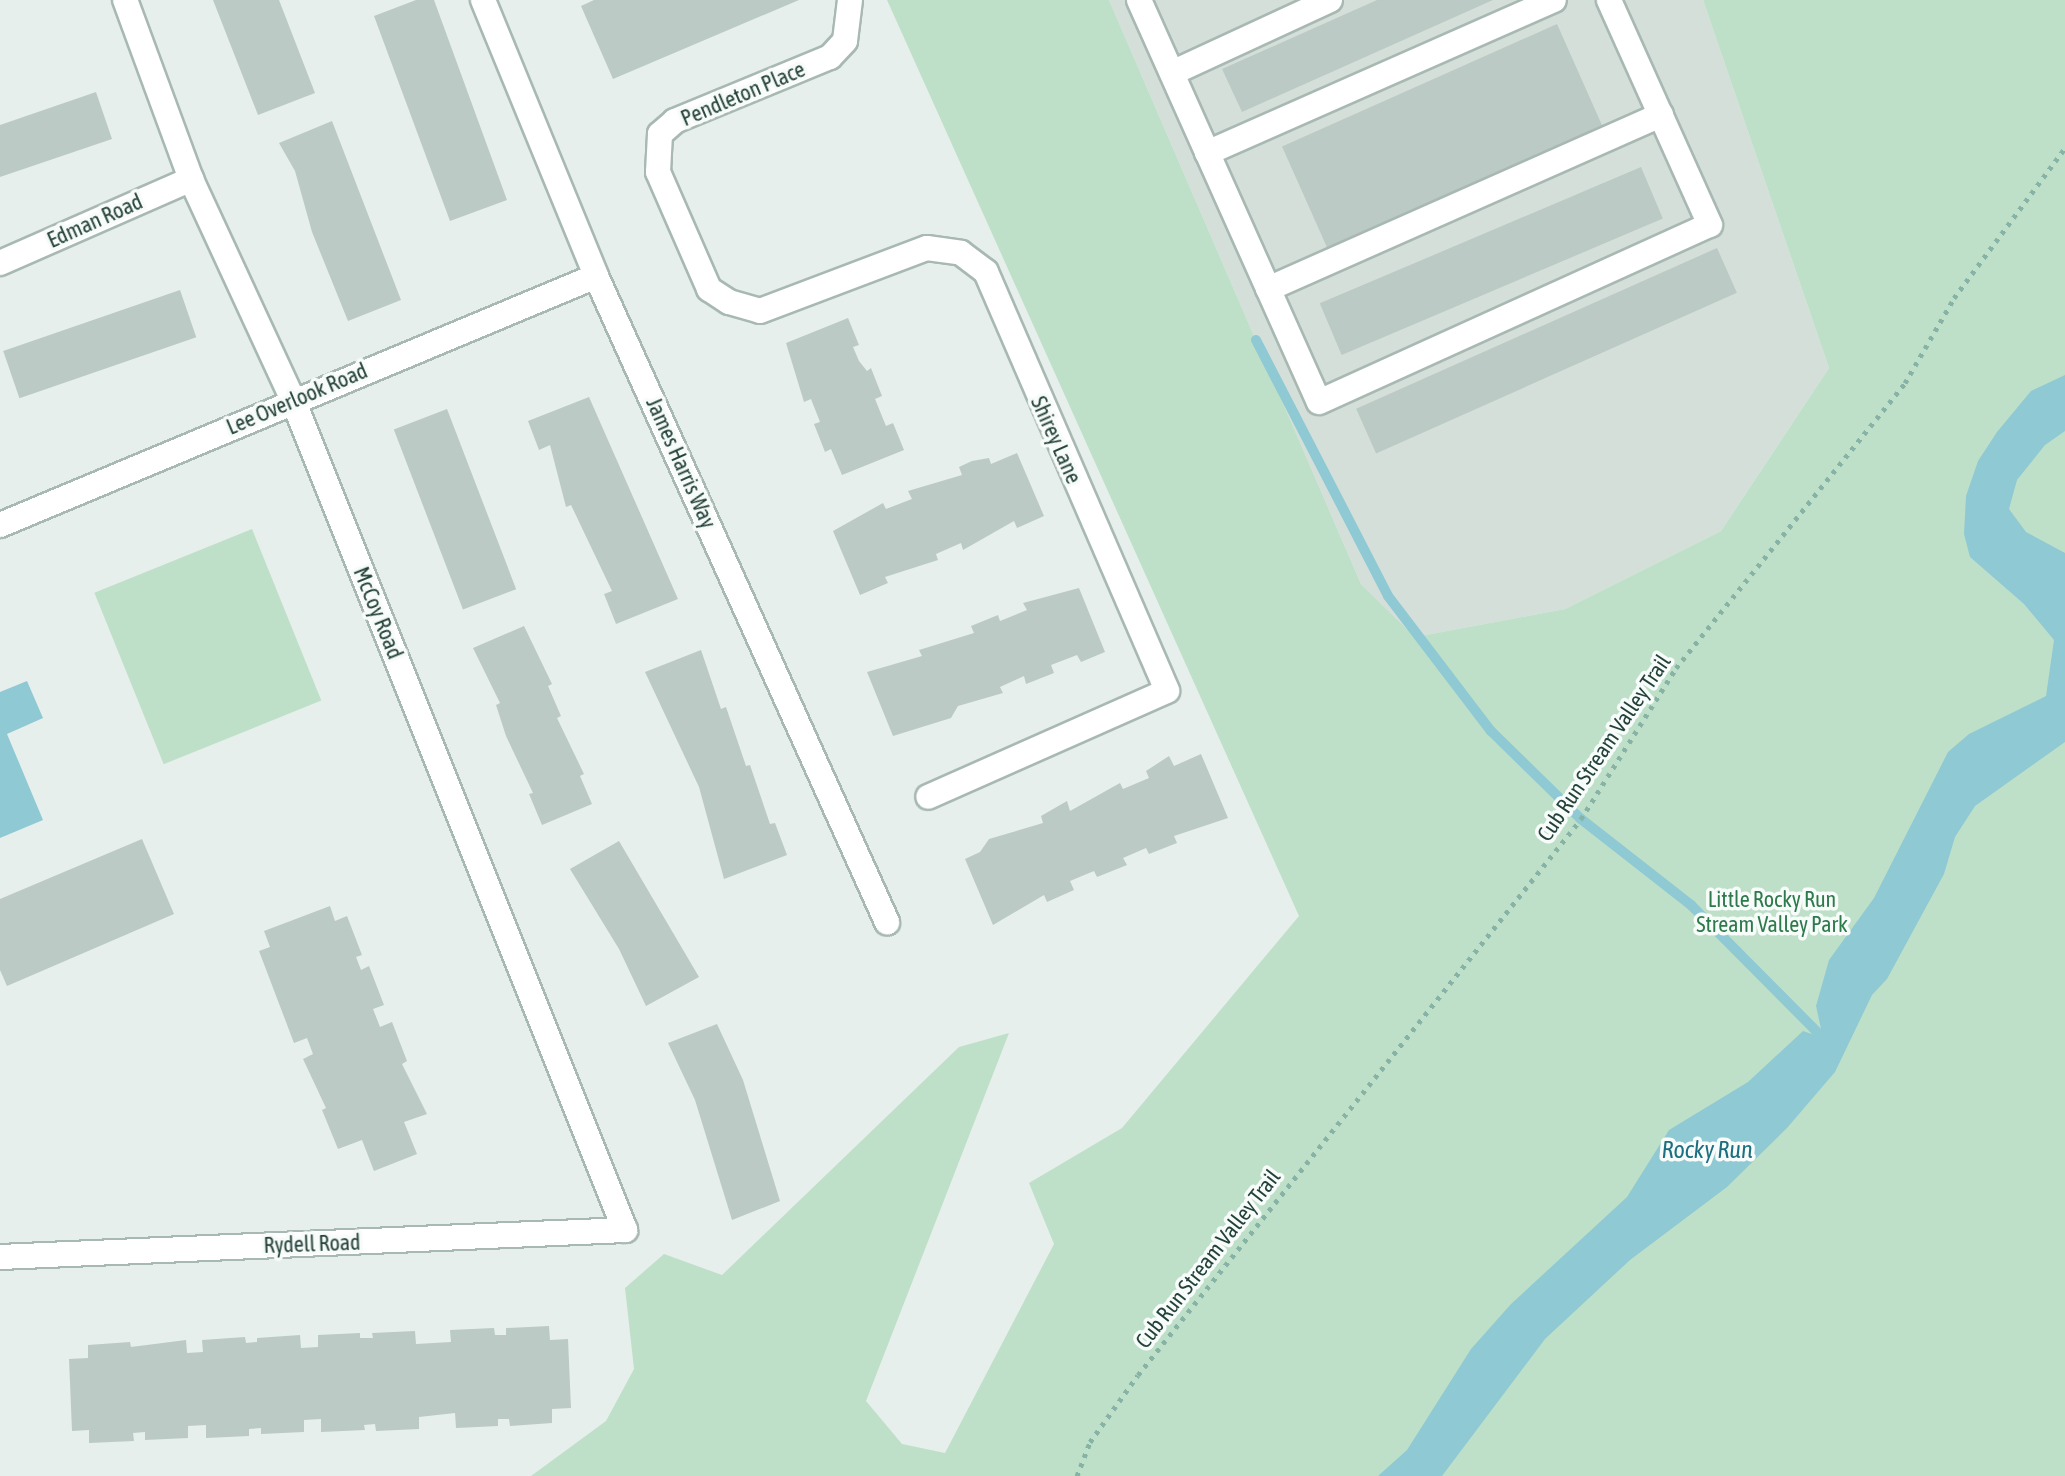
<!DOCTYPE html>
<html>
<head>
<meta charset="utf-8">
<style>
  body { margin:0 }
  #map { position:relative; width:2065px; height:1476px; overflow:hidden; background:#e6efeb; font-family:"Asap Condensed",sans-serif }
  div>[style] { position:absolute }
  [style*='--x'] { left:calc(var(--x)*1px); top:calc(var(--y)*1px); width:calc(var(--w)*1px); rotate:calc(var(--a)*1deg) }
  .built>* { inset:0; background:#d4dfda }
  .green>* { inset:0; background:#bfe0c8; transform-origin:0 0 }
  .water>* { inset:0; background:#8ec9d4 }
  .stream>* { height:10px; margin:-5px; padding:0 5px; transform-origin:5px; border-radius:5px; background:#8ec9d4 }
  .building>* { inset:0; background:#bbcac4; transform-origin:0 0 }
  .path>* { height:5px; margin-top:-2.5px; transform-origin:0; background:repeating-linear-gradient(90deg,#86b3a5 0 4px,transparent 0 10px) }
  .roads { filter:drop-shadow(2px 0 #a8b8b2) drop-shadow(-2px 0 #a8b8b2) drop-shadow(0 2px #a8b8b2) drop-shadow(0 -2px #a8b8b2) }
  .minor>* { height:24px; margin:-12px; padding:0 12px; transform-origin:12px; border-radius:12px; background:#fff }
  span { translate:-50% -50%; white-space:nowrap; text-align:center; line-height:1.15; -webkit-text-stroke:7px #f7fbf9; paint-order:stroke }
  .street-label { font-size:22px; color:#24423a }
  .park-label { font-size:22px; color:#2d7a4b }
  .water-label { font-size:24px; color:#1c6f80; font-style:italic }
</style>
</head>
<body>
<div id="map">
  <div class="built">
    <div style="clip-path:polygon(1109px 0,1703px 0,1829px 368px,1721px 531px,1565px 609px,1415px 637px,1361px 584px)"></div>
  </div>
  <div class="green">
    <div style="clip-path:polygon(887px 0,1109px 0,1361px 584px,1415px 637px,1565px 609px,1721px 531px,1829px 368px,1703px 0,2065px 0,2065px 1476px,531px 1476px,606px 1421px,634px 1369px,625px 1288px,664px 1254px,722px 1275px,959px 1047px,1009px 1033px,866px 1401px,902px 1444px,945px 1453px,1054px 1244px,1029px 1183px,1122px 1128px,1299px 916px)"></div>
    <div style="left:252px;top:529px;width:185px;height:170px;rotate:68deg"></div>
  </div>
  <div class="water">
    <div style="clip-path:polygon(2065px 375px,2065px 431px,2045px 445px,2017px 480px,2009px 509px,2026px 532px,2065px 553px,2065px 742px,1975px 806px,1955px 837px,1944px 874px,1887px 979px,1872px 995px,1835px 1072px,1787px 1128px,1727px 1187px,1630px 1260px,1545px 1339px,1442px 1476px,1378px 1476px,1407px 1450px,1471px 1349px,1511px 1304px,1627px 1197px,1669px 1130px,1748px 1082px,1803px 1031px,1823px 1038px,1816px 1006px,1829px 960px,1874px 898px,1948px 752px,1969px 734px,2046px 696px,2054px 640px,2024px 604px,1970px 557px,1964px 534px,1966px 496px,1978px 461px,1997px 432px,2031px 391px)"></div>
    <div style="clip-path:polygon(27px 681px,43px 718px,7px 734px,43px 820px,0 838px,0 692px)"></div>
  </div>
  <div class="stream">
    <div style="--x:1256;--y:340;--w:288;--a:62.7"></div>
    <div style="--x:1388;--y:596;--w:170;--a:52.7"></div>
    <div style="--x:1491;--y:731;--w:126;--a:44.4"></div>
    <div style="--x:1581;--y:819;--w:140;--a:38"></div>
    <div style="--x:1691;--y:905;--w:189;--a:45.2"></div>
  </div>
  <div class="building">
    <div style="clip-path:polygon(213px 0,279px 0,315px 93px,258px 115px)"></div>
    <div style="clip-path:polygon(416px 0,434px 0,507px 200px,450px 221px,374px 16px)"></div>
    <div style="clip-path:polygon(594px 0,799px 0,613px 79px,581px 6px)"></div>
    <div style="clip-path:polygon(1377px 0,1493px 0,1242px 112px,1222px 69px)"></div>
    <div style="left:1557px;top:24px;width:111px;height:301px;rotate:66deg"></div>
    <div style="clip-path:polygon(96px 92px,112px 139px,0 177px,0 125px)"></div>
    <div style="clip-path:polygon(332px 121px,401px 300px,348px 321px,312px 232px,295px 171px,279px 143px)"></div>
    <div style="left:1641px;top:167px;width:56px;height:349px;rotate:67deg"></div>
    <div style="left:1717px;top:248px;width:49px;height:395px;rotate:66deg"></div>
    <div style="left:180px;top:290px;width:50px;height:187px;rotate:71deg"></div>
    <div style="clip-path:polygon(848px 318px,859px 345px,853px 347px,859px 361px,867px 371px,871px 368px,882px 396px,875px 399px,886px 426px,893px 423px,904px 450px,842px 475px,831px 449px,825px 452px,814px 424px,820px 422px,811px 399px,804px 402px,786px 343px)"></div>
    <div style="clip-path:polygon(589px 397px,678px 599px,616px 624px,604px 594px,612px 591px,571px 505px,566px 507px,550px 445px,539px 450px,528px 421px)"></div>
    <div style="left:447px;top:409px;width:193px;height:57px;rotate:69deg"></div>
    <div style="clip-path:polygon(1017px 453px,1044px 516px,1017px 528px,1014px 521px,963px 550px,961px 543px,936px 554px,938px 560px,885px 577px,888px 583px,860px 595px,833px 531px,883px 503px,886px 509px,912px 499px,908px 491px,962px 475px,959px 467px,972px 461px,989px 458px,991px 464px)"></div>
    <div style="clip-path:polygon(1079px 588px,1105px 652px,1081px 662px,1077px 655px,1051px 665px,1054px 673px,1026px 684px,1024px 676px,1000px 687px,1003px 693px,958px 706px,951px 718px,893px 736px,867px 672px,922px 656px,919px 650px,974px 633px,971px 626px,998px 615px,1000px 621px,1027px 610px,1023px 603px)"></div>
    <div style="clip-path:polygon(524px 626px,552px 684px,548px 686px,561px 716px,557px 718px,584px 774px,580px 776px,592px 804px,542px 825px,529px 794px,533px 793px,506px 736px,496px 705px,500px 703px,473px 648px)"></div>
    <div style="clip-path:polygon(701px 650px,721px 709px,726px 707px,746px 766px,750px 765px,770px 824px,775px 823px,787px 855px,724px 879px,699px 787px,645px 672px)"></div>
    <div style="clip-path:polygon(1201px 754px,1228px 818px,1174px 836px,1177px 843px,1149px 854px,1146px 848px,1123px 858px,1127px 865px,1097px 877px,1094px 871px,1070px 881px,1074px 890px,1047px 902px,1044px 895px,993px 925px,965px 859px,980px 852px,989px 839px,1043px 823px,1041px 816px,1067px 801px,1070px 811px,1120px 783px,1123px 789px,1149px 778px,1146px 771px,1169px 756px,1174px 766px)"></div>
    <div style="clip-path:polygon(142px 839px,174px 914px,7px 986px,0 970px,0 899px)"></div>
    <div style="clip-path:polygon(619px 841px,699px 977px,646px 1006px,619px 949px,570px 869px)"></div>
    <div style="clip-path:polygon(330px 906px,335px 921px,347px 916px,362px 955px,356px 957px,361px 970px,369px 966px,384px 1005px,373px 1009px,380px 1027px,392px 1022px,407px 1061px,402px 1064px,427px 1114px,404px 1122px,417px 1154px,374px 1171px,362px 1140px,338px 1149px,322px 1110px,326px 1108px,303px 1059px,313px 1054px,307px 1038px,294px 1043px,259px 951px,270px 947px,264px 931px)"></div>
    <div style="clip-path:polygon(717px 1024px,743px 1080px,780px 1201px,732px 1220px,695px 1100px,668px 1043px)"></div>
    <div style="clip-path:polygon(549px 1326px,550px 1340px,568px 1339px,571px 1408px,552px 1409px,552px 1423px,510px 1426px,509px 1419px,498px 1419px,498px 1426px,456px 1428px,455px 1413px,419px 1417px,419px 1429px,376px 1431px,375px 1424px,364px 1425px,365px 1430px,321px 1432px,321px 1419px,304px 1420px,304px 1432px,261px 1434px,261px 1428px,249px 1429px,249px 1436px,206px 1438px,206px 1425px,188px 1426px,188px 1438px,145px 1440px,145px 1432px,133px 1433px,134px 1441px,89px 1443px,89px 1430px,72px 1431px,69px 1359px,88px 1358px,88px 1345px,130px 1342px,131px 1347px,186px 1340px,187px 1353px,203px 1352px,202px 1340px,245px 1337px,246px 1343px,257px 1342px,257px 1338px,300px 1335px,301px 1348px,318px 1347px,318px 1335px,360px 1333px,360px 1338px,373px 1338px,372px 1333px,415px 1331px,416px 1344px,451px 1342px,450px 1330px,494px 1328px,495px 1335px,506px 1335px,506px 1328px)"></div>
  </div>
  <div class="path">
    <div style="--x:1077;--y:1476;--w:36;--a:-69"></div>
    <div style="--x:1090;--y:1442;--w:82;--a:-54.4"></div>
    <div style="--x:1138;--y:1375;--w:711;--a:-51.45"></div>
    <div style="--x:1581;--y:819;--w:178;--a:-57.8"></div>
    <div style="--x:1676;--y:668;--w:366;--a:-51.2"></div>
    <div style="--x:1905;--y:383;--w:98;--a:-60"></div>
    <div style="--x:1954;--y:298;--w:187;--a:-53.5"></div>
  </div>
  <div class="roads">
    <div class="minor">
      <div style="--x:483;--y:0;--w:298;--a:67.7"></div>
      <div style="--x:596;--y:276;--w:709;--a:65.75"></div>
      <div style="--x:850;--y:0;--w:41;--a:97"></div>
      <div style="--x:845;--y:41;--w:22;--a:133"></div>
      <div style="--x:830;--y:57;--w:168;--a:157.6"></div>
      <div style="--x:675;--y:121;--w:20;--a:139"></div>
      <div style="--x:660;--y:134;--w:38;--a:93"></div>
      <div style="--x:658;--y:172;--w:128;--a:66.4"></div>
      <div style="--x:709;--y:289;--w:24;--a:33"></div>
      <div style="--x:729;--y:302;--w:32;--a:16"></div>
      <div style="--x:760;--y:311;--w:178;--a:-20.7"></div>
      <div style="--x:927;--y:248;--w:34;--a:8"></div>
      <div style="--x:961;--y:253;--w:31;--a:37"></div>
      <div style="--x:986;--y:272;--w:456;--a:66.6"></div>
      <div style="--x:1167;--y:691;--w:261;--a:156.1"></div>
      <div style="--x:1139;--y:0;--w:440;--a:65.9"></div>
      <div style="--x:1319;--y:402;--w:429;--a:-24.4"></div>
      <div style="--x:1710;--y:225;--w:247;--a:-114.2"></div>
      <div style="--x:1172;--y:73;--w:174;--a:-24.8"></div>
      <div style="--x:1207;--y:153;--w:379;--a:-23.8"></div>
      <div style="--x:0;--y:263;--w:209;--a:-23.7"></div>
      <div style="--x:1268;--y:289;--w:430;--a:-23.9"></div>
      <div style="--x:0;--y:525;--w:646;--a:-22.67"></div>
      <div style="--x:0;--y:1257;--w:626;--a:-2.47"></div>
      <div style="--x:625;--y:1230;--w:894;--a:-111.8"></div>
      <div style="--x:293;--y:400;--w:243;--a:-114.8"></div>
      <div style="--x:191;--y:179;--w:191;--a:-110.2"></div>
    </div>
  </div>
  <div class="street-label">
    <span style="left:743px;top:94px;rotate:-23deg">Pendleton Place</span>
    <span style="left:95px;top:221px;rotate:-24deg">Edman Road</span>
    <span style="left:297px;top:399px;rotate:-23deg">Lee Overlook Road</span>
    <span style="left:1056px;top:440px;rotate:66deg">Shirey Lane</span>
    <span style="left:681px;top:463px;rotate:66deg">James Harris Way</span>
    <span style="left:378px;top:613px;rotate:68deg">McCoy Road</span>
    <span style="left:1604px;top:748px;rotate:-56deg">Cub Run Stream Valley Trail</span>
    <span style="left:312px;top:1244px;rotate:-2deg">Rydell Road</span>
    <span style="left:1208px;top:1259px;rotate:-52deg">Cub Run Stream Valley Trail</span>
  </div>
  <div class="park-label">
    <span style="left:1772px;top:912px">Little Rocky Run<br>Stream Valley Park</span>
  </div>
  <div class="water-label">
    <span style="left:1707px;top:1150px">Rocky Run</span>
  </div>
</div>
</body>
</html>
